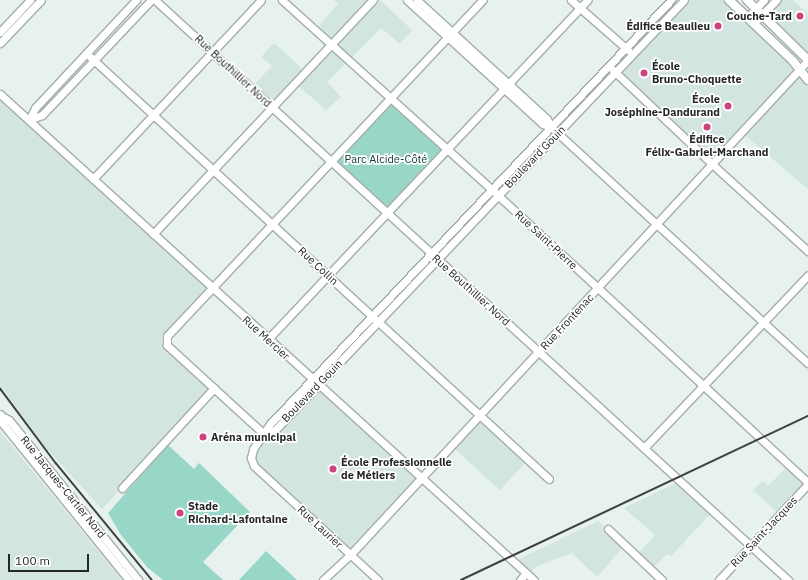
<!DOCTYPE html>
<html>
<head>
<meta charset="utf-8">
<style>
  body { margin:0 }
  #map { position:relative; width:808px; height:580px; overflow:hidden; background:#e7f1ee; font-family:"IBM Plex Sans",sans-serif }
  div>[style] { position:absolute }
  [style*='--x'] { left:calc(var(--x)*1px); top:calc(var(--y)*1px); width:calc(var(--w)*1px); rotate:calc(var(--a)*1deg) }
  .built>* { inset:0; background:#d2e5e0; transform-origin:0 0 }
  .green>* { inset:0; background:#98d7c7; transform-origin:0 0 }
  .roads { filter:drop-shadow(1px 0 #a5aeab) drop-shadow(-1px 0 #a5aeab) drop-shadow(0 1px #a5aeab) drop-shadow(0 -1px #a5aeab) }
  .minor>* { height:7px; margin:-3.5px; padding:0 3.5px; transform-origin:3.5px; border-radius:3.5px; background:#fff }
  .major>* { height:8px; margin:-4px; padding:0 4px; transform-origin:4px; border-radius:4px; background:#fff }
  .rail>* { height:1.5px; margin:-0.75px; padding:0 0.75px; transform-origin:0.75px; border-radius:0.75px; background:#3e4241 }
  .dots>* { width:11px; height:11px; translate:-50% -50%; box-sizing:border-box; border:2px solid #fff; border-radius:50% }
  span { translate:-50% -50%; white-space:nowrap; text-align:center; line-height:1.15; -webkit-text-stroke:3.5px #fff; paint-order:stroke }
  .poi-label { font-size:11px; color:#242726; font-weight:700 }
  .right { translate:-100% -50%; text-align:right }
  .left { translate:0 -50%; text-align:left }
  .street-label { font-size:11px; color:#242726 }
  .park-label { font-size:11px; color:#0b342c }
  .scale { position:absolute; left:8px; top:554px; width:81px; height:18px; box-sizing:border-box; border:2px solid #242726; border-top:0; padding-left:5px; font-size:12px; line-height:14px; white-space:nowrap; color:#242726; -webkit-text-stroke:3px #fff; paint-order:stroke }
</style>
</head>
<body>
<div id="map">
  <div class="built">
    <div style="clip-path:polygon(334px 0,380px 0,412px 30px,400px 44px,381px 28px,327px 82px,341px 97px,326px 110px,295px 83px,272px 107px,251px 88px,272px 66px,261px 57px,274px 43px,307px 73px,331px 45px,313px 33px,338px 4px)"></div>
    <div style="clip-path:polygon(684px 0,729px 0,808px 80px,808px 189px,742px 133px,712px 164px,613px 75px)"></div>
    <div style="clip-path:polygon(776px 0,793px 0,808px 14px,808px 60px,762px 15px)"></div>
    <div style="clip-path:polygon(0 94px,212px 288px,167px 336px,167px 345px,214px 388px,102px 509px,37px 438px,0 384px)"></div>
    <div style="clip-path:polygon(318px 385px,421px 479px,350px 555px,254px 466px,253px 449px,264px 434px,275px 430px)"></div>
    <div style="left:480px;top:416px;width:65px;height:41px;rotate:43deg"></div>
    <div style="clip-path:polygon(0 431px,122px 580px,0 580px)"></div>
    <div style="clip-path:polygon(789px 465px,808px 482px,780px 515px,753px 490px,763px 481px,768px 486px)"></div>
    <div style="clip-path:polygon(680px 481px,713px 511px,671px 556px,667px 554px,651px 570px,636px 556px,655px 535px,624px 508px)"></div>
    <div style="clip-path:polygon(598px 521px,625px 545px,597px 577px,572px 553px,537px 566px,528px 575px,513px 562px)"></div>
  </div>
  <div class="green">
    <div style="left:390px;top:98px;width:77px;height:86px;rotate:42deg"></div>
    <div style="clip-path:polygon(168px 445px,194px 469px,199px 463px,250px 512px,203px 562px,223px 580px,163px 580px,147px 567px,121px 535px,108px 513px)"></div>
    <div style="clip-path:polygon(266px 551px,297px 580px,239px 580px)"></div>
  </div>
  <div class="roads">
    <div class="minor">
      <div style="--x:155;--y:0;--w:859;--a:42.5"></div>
      <div style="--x:282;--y:0;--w:280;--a:42.1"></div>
      <div style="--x:490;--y:188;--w:433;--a:42.8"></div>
      <div style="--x:407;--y:0;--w:184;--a:42.4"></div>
      <div style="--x:543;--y:124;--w:9;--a:21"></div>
      <div style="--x:551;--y:127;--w:349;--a:42.6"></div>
      <div style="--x:417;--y:0;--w:176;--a:42.5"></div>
      <div style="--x:547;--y:119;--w:9;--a:63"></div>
      <div style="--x:571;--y:0;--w:76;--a:41.3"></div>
      <div style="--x:748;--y:17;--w:23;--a:-47"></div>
      <div style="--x:754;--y:23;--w:32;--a:-46"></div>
      <div style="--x:0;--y:32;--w:44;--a:-46.8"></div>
      <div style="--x:0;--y:43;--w:59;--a:-46.4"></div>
      <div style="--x:86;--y:53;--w:629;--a:42.62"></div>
      <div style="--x:613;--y:70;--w:137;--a:43.5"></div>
      <div style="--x:712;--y:164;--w:130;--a:42.2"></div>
      <div style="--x:0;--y:94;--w:722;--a:42.31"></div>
      <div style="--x:29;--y:120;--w:14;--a:-21"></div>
      <div style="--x:42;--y:115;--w:158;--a:-46.5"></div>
      <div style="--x:29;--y:120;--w:13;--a:-63"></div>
      <div style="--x:35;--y:108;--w:148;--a:-46.9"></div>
      <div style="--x:93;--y:179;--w:245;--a:-46.8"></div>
      <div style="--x:153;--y:234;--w:321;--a:-46.8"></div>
      <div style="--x:268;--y:339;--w:466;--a:-46.7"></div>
      <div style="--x:0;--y:414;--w:10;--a:73"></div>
      <div style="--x:3;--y:424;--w:201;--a:51.1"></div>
      <div style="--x:0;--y:415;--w:10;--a:29"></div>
      <div style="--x:9;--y:420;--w:206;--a:51.1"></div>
      <div style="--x:264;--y:434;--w:12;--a:-20"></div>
      <div style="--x:275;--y:430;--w:593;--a:-46.43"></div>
      <div style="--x:264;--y:434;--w:132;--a:-137.5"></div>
      <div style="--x:167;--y:345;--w:9;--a:-90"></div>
      <div style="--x:167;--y:336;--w:461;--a:-46.8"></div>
      <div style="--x:644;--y:448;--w:238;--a:-46.5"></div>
      <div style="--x:122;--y:488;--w:136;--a:-47.4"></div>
      <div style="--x:608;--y:529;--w:74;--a:43.4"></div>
      <div style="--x:323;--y:580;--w:37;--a:-43"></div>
      <div style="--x:350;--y:555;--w:674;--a:-47.22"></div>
      <div style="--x:378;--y:580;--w:168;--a:-137.4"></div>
      <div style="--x:254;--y:466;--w:9;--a:-111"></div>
      <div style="--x:251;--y:458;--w:9;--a:-77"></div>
      <div style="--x:253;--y:449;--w:30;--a:-56"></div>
      <div style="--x:270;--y:424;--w:584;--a:-46.6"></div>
      <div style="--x:520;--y:580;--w:9;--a:-49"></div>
      <div style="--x:719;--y:580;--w:131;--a:-47.2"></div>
    </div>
    <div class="major">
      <div style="--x:729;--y:0;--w:88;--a:43.6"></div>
      <div style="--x:793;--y:61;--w:24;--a:52"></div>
      <div style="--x:747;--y:0;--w:86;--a:44.5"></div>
    </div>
  </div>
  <div class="rail">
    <div style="--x:0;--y:388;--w:94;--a:53.3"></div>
    <div style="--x:56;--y:463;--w:151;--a:50.6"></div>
    <div style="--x:461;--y:580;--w:384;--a:-25.3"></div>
  </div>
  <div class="dots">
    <div style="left:800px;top:16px;background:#cc447f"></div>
    <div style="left:718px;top:26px;background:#cc447f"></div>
    <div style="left:644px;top:73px;background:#cc447f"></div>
    <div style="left:728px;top:106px;background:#cc447f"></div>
    <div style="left:707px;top:127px;background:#cc447f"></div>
    <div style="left:203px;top:437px;background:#cc447f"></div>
    <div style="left:333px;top:469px;background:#cc447f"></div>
    <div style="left:180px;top:513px;background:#cc447f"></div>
  </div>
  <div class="poi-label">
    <span class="right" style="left:792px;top:16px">Couche-Tard</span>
    <span class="right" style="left:710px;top:26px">Édifice Beaulieu</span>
    <span class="left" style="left:652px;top:73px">École<br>Bruno-Choquette</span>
    <span class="right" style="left:720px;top:106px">École<br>Joséphine-Dandurand</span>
    <span style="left:707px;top:146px">Édifice<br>Félix-Gabriel-Marchand</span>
    <span class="left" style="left:211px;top:437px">Aréna municipal</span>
    <span class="left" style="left:341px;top:469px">École Professionnelle<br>de Métiers</span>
    <span class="left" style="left:188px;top:513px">Stade<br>Richard-Lafontaine</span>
  </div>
  <div class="street-label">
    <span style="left:233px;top:71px;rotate:43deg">Rue Bouthillier Nord</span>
    <span style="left:535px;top:157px;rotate:-46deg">Boulevard Gouin</span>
    <span style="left:546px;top:240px;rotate:43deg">Rue Saint-Pierre</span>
    <span style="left:318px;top:266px;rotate:43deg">Rue Collin</span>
    <span style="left:471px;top:290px;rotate:42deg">Rue Bouthillier Nord</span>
    <span style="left:567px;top:322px;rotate:-47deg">Rue Frontenac</span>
    <span style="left:266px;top:338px;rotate:42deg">Rue Mercier</span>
    <span style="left:312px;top:391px;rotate:-46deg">Boulevard Gouin</span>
    <span style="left:63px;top:487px;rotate:51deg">Rue Jacques-Cartier Nord</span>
    <span style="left:320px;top:527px;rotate:43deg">Rue Laurier</span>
    <span style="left:764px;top:532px;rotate:-47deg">Rue Saint-Jacques</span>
  </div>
  <div class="park-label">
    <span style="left:386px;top:159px">Parc Alcide-Côté</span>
  </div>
  <div class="scale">100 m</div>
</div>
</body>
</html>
